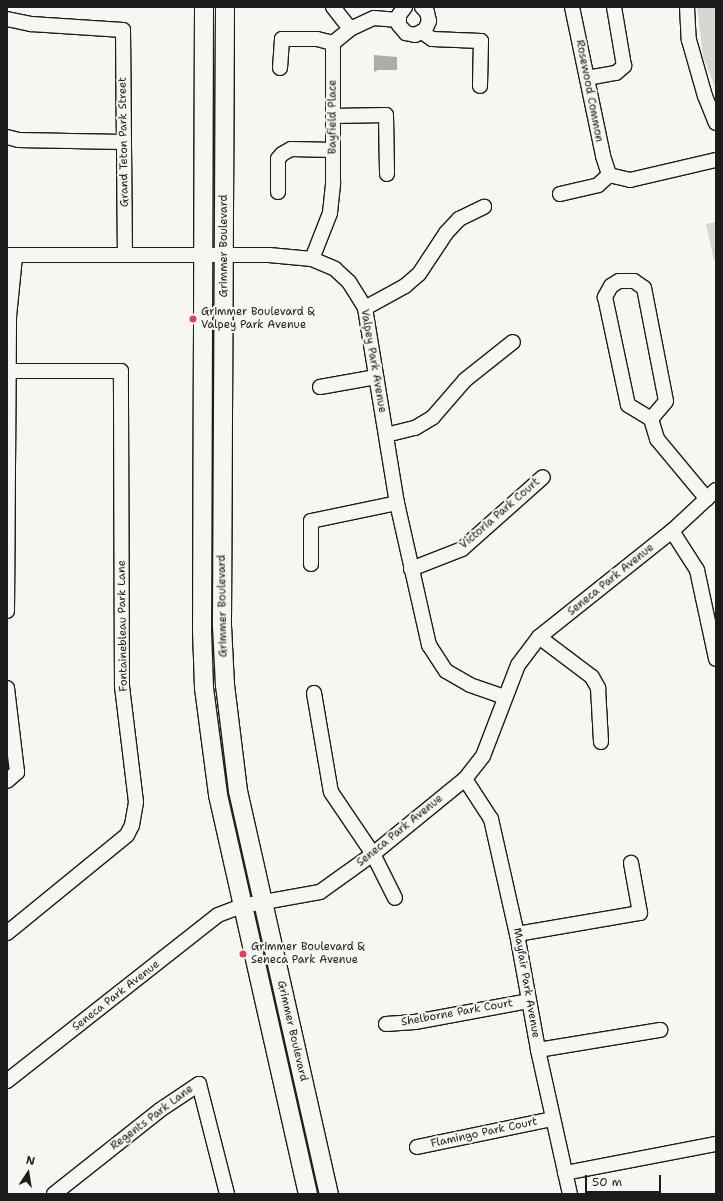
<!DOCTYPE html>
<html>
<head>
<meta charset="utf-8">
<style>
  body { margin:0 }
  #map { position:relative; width:723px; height:1201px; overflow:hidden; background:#f6f6f2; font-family:"Shantell Sans",sans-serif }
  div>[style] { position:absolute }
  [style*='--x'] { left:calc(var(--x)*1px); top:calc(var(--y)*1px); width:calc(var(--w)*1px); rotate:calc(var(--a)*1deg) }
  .green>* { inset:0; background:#d6d6d2 }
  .water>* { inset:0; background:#acaca9 }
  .roads { filter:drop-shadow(1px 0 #1c1c1c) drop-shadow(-1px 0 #1c1c1c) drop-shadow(0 1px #1c1c1c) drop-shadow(0 -1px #1c1c1c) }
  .minor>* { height:14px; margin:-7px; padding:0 7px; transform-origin:7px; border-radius:7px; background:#f6f6f2 }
  .major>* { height:18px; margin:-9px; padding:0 9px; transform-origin:9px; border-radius:9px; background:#f6f6f2 }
  .dots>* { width:11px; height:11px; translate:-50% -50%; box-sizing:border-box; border:2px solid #f6f6f2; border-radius:50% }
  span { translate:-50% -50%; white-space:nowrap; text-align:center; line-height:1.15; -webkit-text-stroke:4px #f6f6f2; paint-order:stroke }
  .street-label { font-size:11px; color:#1c1c1c }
  .poi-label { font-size:11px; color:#1c1c1c }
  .left { translate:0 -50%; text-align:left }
  .frame { position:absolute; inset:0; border:8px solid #1c1c1c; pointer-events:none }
  .north { position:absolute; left:8px; top:1153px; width:40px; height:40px; -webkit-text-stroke:3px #f6f6f2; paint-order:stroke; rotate:12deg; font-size:11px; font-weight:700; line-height:16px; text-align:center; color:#1c1c1c }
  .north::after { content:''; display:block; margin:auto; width:14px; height:18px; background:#1c1c1c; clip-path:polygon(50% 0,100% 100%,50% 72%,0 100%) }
  .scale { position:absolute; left:585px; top:1175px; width:76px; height:18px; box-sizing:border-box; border:2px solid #1c1c1c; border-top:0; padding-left:5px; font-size:12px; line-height:14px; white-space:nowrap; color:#1c1c1c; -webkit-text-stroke:3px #f6f6f2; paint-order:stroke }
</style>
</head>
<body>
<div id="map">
  <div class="green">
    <div style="clip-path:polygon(697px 7px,716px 7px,716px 90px,703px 56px)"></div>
    <div style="clip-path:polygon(716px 222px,716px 259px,714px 260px,706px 224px)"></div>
  </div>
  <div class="water">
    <div style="clip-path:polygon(374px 55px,397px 57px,397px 70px,378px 70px,374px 72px)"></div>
  </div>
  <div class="roads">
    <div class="minor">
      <div style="--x:333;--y:7;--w:28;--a:52"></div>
      <div style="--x:405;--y:7;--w:10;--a:127"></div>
      <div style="--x:399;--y:15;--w:10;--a:90"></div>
      <div style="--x:399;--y:25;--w:11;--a:49"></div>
      <div style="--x:406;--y:33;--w:9;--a:13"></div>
      <div style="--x:415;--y:35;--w:11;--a:-27"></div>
      <div style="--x:425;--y:30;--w:10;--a:-66"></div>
      <div style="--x:429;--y:21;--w:9;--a:-103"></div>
      <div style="--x:427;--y:12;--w:7;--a:-135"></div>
      <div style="--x:572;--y:7;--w:152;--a:78.2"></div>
      <div style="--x:603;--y:156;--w:20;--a:72"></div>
      <div style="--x:687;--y:7;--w:33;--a:87"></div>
      <div style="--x:689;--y:40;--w:58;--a:74.1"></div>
      <div style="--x:705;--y:96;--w:29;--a:68"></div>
      <div style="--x:7;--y:19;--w:25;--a:12"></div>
      <div style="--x:31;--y:24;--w:92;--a:3.7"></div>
      <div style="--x:123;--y:30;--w:225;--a:89.5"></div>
      <div style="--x:422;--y:32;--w:12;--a:35"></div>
      <div style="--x:432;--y:39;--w:49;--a:2.3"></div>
      <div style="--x:481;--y:41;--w:45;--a:91.3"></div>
      <div style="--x:280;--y:68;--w:29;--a:-86"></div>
      <div style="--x:282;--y:39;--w:35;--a:0"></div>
      <div style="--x:317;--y:39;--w:16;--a:14"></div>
      <div style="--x:587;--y:78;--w:29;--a:-10"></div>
      <div style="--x:616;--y:73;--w:11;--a:-41"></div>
      <div style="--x:624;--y:66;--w:60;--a:-99.6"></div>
      <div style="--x:333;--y:116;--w:53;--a:-1.1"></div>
      <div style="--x:386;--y:115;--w:59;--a:89"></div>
      <div style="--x:7;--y:137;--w:11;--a:15"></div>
      <div style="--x:18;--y:140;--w:105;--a:1.1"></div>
      <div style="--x:278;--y:192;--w:33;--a:-90"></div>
      <div style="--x:278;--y:159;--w:6;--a:-51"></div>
      <div style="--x:282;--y:154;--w:10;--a:-29"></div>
      <div style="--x:291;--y:149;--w:42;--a:1.4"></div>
      <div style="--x:560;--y:194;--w:39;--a:-13"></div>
      <div style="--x:598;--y:185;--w:15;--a:-42"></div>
      <div style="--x:609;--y:175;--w:22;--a:13"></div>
      <div style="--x:630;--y:180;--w:88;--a:-13.1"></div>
      <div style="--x:7;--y:255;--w:262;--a:0"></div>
      <div style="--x:269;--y:255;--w:43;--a:5.3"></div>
      <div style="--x:312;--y:259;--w:25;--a:23"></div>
      <div style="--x:335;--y:269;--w:19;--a:43"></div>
      <div style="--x:349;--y:282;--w:31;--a:58"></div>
      <div style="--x:365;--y:308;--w:198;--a:80.7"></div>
      <div style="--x:397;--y:503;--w:146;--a:77.3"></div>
      <div style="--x:429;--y:645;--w:31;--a:57"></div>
      <div style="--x:446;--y:671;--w:28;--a:30"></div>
      <div style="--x:470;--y:685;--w:37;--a:19"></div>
      <div style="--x:312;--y:259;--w:49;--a:-68.6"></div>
      <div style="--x:330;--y:213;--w:31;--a:-84"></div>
      <div style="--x:333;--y:182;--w:139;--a:-90"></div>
      <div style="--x:333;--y:43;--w:22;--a:-39"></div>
      <div style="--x:350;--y:29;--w:26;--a:-25"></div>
      <div style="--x:374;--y:18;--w:24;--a:5"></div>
      <div style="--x:365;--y:308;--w:46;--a:-28.8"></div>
      <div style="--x:405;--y:286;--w:18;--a:-41"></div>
      <div style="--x:419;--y:274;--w:49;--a:-56.6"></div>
      <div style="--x:446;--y:233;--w:19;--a:-47"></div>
      <div style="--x:459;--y:219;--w:28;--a:-26"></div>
      <div style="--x:320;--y:387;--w:57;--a:-10.1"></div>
      <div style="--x:651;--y:419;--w:23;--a:-50"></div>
      <div style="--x:666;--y:401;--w:115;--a:-101"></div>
      <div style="--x:644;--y:288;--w:12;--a:-145"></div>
      <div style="--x:634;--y:281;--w:15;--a:180"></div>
      <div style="--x:619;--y:281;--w:9;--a:148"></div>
      <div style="--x:611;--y:286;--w:13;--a:119"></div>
      <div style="--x:605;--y:297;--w:110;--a:78"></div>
      <div style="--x:628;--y:405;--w:27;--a:31"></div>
      <div style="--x:651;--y:419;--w:21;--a:73"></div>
      <div style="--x:657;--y:439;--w:78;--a:50.2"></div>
      <div style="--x:386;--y:435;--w:30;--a:-14"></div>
      <div style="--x:415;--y:428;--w:21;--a:-31"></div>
      <div style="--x:433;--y:417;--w:49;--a:-49.1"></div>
      <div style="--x:465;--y:380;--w:61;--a:-38.4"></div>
      <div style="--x:672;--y:531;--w:46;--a:57.3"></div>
      <div style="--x:697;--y:570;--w:91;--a:77.9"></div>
      <div style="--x:311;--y:564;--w:43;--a:-90"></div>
      <div style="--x:311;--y:521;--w:88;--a:-11.8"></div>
      <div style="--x:411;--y:569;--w:55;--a:-21.4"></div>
      <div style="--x:462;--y:549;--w:108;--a:-41.6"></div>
      <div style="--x:7;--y:611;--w:294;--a:-89.6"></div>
      <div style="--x:9;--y:317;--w:60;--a:-84.3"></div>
      <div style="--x:539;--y:637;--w:66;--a:37"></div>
      <div style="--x:592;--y:677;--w:13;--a:61"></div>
      <div style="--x:598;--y:688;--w:54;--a:86.8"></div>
      <div style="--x:7;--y:688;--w:85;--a:83.2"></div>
      <div style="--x:17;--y:772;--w:13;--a:138"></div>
      <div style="--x:314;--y:693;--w:100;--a:80.3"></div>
      <div style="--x:331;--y:792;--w:75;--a:55.9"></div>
      <div style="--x:373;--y:854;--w:49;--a:63.4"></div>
      <div style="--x:465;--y:779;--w:48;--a:57"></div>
      <div style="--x:491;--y:819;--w:118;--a:77.3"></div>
      <div style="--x:517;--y:934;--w:118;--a:79.7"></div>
      <div style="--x:538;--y:1050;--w:148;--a:77.5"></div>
      <div style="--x:7;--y:933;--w:155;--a:-39.2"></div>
      <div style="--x:127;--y:835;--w:11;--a:-63"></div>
      <div style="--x:132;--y:825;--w:23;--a:-80"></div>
      <div style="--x:136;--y:802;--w:116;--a:-96.9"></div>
      <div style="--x:122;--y:687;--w:316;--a:-90.2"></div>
      <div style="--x:121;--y:371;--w:112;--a:180"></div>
      <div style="--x:517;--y:934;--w:125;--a:-9.7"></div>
      <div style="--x:640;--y:913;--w:51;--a:-100.2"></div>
      <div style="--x:386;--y:1024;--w:29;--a:-4"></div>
      <div style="--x:415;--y:1022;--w:115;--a:-10.5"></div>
      <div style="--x:538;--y:1050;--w:124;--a:-9.3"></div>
      <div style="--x:7;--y:1081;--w:268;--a:-38.2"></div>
      <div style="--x:218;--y:915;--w:26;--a:-21"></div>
      <div style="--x:242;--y:906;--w:79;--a:-10.2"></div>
      <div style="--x:320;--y:892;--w:65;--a:-35.6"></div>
      <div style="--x:373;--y:854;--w:119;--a:-39.2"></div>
      <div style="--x:465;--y:779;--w:29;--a:-52"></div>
      <div style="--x:483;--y:756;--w:97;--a:-69"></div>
      <div style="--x:518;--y:665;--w:35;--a:-53"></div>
      <div style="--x:539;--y:637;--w:170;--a:-38.6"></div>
      <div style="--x:672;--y:531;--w:60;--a:-43"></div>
      <div style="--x:417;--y:1147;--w:138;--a:-11.7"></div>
      <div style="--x:565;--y:1173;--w:154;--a:-10.9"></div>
      <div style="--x:54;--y:1194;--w:135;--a:-38.4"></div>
      <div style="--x:160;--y:1110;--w:47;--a:-33.7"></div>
      <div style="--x:199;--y:1084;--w:114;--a:75.7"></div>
    </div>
    <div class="major">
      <div style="--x:204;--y:7;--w:623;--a:90.18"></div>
      <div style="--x:202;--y:630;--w:58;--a:88"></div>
      <div style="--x:204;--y:688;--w:108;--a:82.5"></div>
      <div style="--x:218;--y:795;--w:409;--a:77.3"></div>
      <div style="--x:225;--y:7;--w:619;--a:90.28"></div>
      <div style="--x:222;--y:626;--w:59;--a:87.1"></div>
      <div style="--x:225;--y:685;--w:107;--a:83"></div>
      <div style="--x:238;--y:791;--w:413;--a:77.3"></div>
    </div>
  </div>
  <div class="dots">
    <div style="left:193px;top:319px;background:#d1495b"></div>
    <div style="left:243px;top:954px;background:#d1495b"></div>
  </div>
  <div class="street-label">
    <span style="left:589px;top:91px;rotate:79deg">Rosewood Common</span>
    <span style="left:333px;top:117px;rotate:-90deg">Bayfield Place</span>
    <span style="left:124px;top:142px;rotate:-91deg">Grand Teton Park Street</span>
    <span style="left:224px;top:246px;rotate:-90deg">Grimmer Boulevard</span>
    <span style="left:373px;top:361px;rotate:80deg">Valpey Park Avenue</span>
    <span style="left:500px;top:514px;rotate:-41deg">Victoria Park Court</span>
    <span style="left:611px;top:580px;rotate:-39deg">Seneca Park Avenue</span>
    <span style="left:223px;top:606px;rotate:-91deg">Grimmer Boulevard</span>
    <span style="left:123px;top:626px;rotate:-91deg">Fontainebleau Park Lane</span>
    <span style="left:400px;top:831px;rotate:-39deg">Seneca Park Avenue</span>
    <span style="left:526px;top:983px;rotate:80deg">Mayfair Park Avenue</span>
    <span style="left:116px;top:996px;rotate:-38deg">Seneca Park Avenue</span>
    <span style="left:457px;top:1013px;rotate:-10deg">Shelborne Park Court</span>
    <span style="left:292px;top:1031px;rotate:77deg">Grimmer Boulevard</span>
    <span style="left:152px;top:1118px;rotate:-37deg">Regents Park Lane</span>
    <span style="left:484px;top:1133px;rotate:-12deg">Flamingo Park Court</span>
  </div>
  <div class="poi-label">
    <span class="left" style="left:201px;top:319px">Grimmer Boulevard &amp;<br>Valpey Park Avenue</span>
    <span class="left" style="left:251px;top:954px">Grimmer Boulevard &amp;<br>Seneca Park Avenue</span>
  </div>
  <div class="frame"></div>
  <div class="north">N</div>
  <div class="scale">50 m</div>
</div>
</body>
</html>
